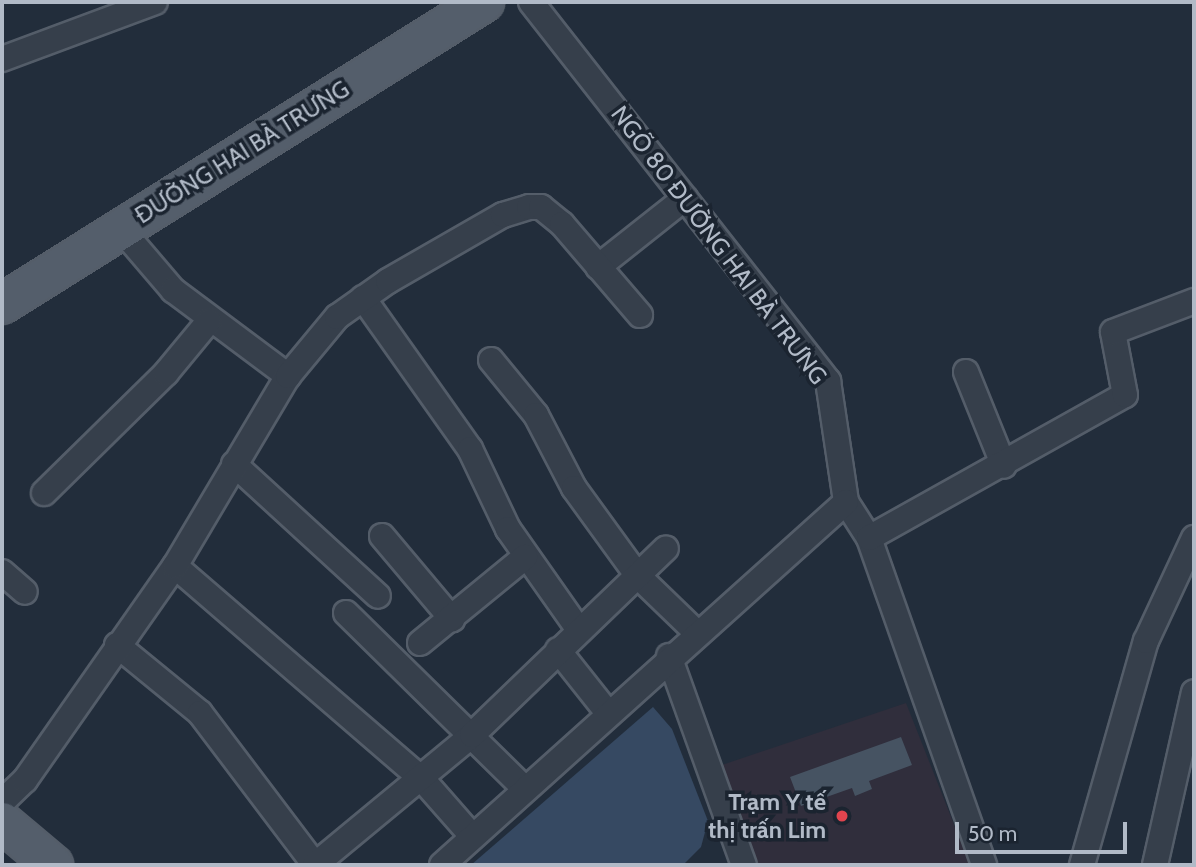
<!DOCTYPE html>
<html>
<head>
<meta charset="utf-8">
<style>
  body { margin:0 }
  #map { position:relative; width:1196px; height:867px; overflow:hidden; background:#222d3b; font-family:Cabin,sans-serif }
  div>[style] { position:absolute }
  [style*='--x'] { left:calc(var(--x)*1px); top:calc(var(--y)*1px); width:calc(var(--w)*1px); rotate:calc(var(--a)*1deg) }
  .medical>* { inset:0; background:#302e3c }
  .water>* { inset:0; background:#364962 }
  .building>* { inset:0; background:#465362 }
  .roads { filter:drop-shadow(2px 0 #545d69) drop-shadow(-2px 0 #545d69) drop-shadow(0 2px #545d69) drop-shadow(0 -2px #545d69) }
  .minor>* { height:24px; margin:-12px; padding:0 12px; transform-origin:12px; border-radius:12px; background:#363f4b }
  .primary>* { height:38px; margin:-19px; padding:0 19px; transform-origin:19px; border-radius:19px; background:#545e6b }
  .dots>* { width:19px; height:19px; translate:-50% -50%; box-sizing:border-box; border:4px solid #1b2430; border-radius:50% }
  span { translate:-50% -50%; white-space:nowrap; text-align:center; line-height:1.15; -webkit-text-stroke:7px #1b2430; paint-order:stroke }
  .street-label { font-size:24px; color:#b1bac7 }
  .poi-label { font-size:24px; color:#b1bac7; font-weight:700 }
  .right { translate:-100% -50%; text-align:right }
  .frame { position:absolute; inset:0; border:4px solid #b1bac7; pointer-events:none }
  .scale { position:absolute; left:955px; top:822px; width:172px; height:32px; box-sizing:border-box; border:4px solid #b1bac7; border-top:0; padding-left:9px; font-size:21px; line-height:24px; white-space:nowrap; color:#b1bac7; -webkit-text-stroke:5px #1b2430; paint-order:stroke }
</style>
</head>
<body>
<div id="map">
  <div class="medical">
    <div style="clip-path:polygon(906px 703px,970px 865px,752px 865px,716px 767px)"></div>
  </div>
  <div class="water">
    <div style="clip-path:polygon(653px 707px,672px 729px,708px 821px,701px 847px,683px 865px,471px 865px)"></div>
  </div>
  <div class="building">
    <div style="clip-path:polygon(901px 737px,912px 765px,869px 781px,872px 789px,855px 796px,852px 788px,801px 806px,790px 777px)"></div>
  </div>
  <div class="roads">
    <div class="minor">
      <div style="--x:531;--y:2;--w:482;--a:51.9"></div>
      <div style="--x:828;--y:381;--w:122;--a:81.5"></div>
      <div style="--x:846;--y:502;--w:43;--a:57.4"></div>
      <div style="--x:869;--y:538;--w:347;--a:70.6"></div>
      <div style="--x:2;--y:59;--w:163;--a:-20.4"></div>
      <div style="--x:120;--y:228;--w:82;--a:49.5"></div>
      <div style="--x:173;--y:290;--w:144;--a:36.8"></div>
      <div style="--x:598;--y:267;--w:111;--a:-38.4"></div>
      <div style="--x:363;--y:298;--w:185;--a:54.7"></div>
      <div style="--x:470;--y:449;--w:89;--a:64.6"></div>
      <div style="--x:508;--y:529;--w:123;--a:54.9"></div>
      <div style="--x:491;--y:360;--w:71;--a:50.7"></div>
      <div style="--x:536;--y:415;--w:82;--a:62.5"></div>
      <div style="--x:574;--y:488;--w:109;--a:54"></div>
      <div style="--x:638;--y:576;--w:81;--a:44"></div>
      <div style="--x:966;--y:372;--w:101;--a:68"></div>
      <div style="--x:234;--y:464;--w:195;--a:42.5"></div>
      <div style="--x:44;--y:493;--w:171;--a:-44.5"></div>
      <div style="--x:166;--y:373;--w:67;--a:-50.4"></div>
      <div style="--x:382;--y:536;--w:109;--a:49.9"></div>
      <div style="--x:869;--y:538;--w:293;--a:-29.2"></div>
      <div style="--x:1125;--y:395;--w:64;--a:-100.8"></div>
      <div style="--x:1113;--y:332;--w:87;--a:-20.9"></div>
      <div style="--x:175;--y:566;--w:326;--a:40.8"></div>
      <div style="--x:422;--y:779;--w:76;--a:48.7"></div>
      <div style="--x:2;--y:572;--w:30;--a:41"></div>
      <div style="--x:346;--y:613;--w:250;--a:44.5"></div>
      <div style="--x:420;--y:643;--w:136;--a:-39.3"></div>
      <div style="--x:117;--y:645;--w:107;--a:39.3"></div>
      <div style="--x:200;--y:713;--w:191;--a:52.9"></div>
      <div style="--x:558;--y:650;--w:80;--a:51.6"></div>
      <div style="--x:669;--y:656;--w:222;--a:70.3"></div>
      <div style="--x:2;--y:802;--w:32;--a:-44"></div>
      <div style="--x:25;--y:780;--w:261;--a:-55"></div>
      <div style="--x:175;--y:566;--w:221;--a:-59.3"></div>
      <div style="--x:288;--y:376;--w:77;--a:-50.3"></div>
      <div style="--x:337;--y:317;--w:62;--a:-35.2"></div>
      <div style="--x:388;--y:281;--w:133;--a:-29.9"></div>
      <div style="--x:503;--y:215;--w:27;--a:-17"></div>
      <div style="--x:529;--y:207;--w:12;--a:0"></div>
      <div style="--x:541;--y:207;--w:27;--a:39"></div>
      <div style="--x:562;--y:224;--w:120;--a:49.4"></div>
      <div style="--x:315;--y:865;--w:204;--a:-39.6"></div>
      <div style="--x:472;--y:735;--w:269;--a:-43.9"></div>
      <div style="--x:442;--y:865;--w:543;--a:-41.94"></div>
      <div style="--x:1082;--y:865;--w:233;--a:-74.1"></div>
      <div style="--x:1146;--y:641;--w:114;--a:-65"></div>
      <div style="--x:1155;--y:865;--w:177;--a:-77.3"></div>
    </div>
    <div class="primary">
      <div style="--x:2;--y:304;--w:569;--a:-32.07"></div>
      <div style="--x:2;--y:822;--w:67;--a:40.1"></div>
    </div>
  </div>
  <div class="dots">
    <div style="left:842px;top:816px;background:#e0444e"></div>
  </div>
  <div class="street-label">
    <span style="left:242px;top:152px;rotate:-32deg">ĐƯỜNG HAI BÀ TRƯNG</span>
    <span style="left:719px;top:245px;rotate:53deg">NGÕ 80 ĐƯỜNG HAI BÀ TRƯNG</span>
  </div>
  <div class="poi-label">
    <span class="right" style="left:826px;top:816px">Trạm Y tế<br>thị trấn Lim</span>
  </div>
  <div class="frame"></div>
  <div class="scale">50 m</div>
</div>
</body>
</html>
